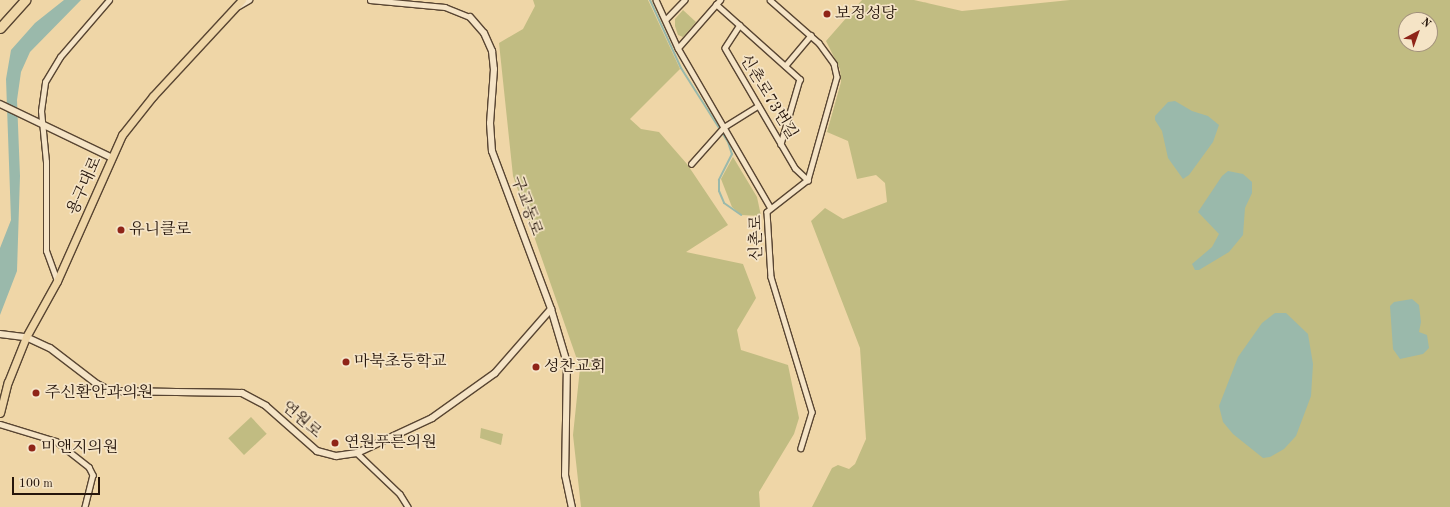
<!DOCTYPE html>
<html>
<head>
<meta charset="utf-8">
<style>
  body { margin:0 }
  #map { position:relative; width:1450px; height:507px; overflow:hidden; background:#efd6a7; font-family:"Old Standard TT","Noto Serif KR",serif }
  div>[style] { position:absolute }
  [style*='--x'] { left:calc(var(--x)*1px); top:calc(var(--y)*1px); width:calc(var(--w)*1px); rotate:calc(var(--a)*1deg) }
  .green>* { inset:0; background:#c1bc82; transform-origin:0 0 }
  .water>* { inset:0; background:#9ab9ab }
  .stream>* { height:2px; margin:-1px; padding:0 1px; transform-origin:1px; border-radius:1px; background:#9ab9ab }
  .roads { filter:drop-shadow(1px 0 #584532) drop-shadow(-1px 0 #584532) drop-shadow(0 1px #584532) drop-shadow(0 -1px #584532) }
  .minor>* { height:4.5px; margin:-2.25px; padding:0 2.25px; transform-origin:2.25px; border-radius:2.25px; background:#f5e4c6 }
  .tertiary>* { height:6px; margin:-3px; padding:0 3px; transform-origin:3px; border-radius:3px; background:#f5e4c6 }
  .primary>* { height:7px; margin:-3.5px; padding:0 3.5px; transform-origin:3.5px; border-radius:3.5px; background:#efd6a7 }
  .motorway>* { height:9px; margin:-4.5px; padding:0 4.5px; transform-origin:4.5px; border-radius:4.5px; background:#efd6a7 }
  .dots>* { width:11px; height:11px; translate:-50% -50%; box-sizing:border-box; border:2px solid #f5e4c6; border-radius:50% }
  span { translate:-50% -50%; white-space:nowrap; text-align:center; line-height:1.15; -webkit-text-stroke:3.5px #f5e4c6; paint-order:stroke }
  .poi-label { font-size:16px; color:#25150b }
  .left { translate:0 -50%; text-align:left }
  .street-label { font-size:16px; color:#25150b }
  .north { position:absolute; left:1398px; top:12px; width:40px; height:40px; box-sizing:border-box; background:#f5e4c6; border:1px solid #a2917b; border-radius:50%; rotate:41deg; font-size:11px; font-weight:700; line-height:16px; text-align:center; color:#25150b }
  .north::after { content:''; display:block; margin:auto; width:14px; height:18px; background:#8f2418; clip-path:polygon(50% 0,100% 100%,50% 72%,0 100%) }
  .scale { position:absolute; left:12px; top:477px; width:88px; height:18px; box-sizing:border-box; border:2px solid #25150b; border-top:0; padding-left:5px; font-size:12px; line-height:14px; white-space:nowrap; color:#25150b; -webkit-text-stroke:3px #f5e4c6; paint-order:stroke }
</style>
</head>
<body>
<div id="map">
  <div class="green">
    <div style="clip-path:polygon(533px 0,648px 0,680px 69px,630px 119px,641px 129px,659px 132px,687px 164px,728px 225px,686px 252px,743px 264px,756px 298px,737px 330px,741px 350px,788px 365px,799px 418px,794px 434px,759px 492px,760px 507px,581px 507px,573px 435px,580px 368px,513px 176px,499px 43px,523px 29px,535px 6px)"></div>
    <div style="clip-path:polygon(evenodd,862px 0,914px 0,962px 11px,1070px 0,1450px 0,1450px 507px,812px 507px,832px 468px,838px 465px,849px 469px,855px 464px,866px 439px,860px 348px,811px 221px,825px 208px,843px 219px,887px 202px,885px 183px,876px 175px,857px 179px,848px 141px,827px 132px,841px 82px,840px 69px,826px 41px,862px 0,1406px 20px,1430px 20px,1430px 44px,1406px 44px,1406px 20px)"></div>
    <div style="clip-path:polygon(683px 10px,696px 22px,683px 37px,678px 35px,675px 26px,675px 19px)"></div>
    <div style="clip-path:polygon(733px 157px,757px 197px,761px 216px,741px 215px,732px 207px,721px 179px)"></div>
    <div style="left:251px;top:417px;width:23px;height:31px;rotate:47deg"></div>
    <div style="clip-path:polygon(481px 428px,503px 434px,501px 445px,480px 438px)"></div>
  </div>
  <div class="water">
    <div style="clip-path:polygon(64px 0,81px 0,30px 52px,21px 72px,17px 100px,20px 176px,17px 271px,0 315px,0 248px,11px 220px,6px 79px,11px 50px,35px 23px)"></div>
    <div style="clip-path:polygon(1175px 101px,1192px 111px,1208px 116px,1219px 125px,1213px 142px,1189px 175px,1183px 179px,1168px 158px,1162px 131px,1155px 120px,1155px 116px,1168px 102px)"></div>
    <div style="clip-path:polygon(1228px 171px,1243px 174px,1252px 182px,1252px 193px,1245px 208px,1243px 235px,1229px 252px,1199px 270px,1195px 270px,1192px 264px,1212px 247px,1219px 234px,1198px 212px,1222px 176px)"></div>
    <div style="clip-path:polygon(1412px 299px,1419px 305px,1421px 322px,1419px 332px,1427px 335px,1429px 348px,1423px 354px,1400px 359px,1393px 349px,1390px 306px,1394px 302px)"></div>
    <div style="clip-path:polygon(1275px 313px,1286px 313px,1308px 334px,1313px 364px,1311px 396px,1296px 436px,1284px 449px,1270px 457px,1263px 458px,1233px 434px,1223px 422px,1219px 406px,1238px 357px,1262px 323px)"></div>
  </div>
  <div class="stream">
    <div style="--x:650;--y:0;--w:75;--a:65.5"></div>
    <div style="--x:681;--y:68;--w:88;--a:57.6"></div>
    <div style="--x:728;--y:142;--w:13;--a:72"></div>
    <div style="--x:732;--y:154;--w:29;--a:117"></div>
    <div style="--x:719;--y:180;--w:11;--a:90"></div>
    <div style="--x:719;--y:191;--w:13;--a:67"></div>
    <div style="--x:724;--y:203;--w:21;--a:35"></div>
  </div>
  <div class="roads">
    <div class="minor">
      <div style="--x:370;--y:0;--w:75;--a:5.3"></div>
      <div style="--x:445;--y:7;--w:27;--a:22"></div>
      <div style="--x:656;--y:0;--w:53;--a:65.4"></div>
      <div style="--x:678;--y:48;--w:184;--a:59.9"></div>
      <div style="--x:770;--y:0;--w:65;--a:41.3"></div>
      <div style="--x:819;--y:43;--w:26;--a:54"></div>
      <div style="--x:834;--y:64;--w:13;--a:77"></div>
      <div style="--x:837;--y:77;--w:107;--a:105.7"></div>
      <div style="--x:808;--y:180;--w:52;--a:142"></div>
      <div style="--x:767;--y:212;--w:65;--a:86.5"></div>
      <div style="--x:771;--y:277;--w:141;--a:73.1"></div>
      <div style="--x:812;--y:412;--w:38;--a:107"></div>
      <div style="--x:716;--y:4;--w:113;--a:41.8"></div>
      <div style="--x:800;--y:79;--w:68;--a:106.3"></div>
      <div style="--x:665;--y:20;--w:28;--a:-46"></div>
      <div style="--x:740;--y:25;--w:27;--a:123"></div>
      <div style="--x:725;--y:48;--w:139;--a:59.7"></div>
      <div style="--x:795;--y:168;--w:18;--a:43"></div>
      <div style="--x:678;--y:48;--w:64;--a:-48.8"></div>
      <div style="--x:785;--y:66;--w:40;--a:-50"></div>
      <div style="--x:691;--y:164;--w:50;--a:-48.3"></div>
      <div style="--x:724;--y:127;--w:40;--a:-32"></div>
      <div style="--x:57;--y:281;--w:32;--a:-110"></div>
      <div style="--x:46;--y:251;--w:89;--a:-90"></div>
      <div style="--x:46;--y:162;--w:51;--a:-95.6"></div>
      <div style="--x:41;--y:111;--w:29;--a:-82"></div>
      <div style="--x:45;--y:82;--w:29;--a:-59"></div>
      <div style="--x:60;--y:57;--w:75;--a:-49.3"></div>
      <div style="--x:0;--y:424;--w:59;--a:16.9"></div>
      <div style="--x:56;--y:441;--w:42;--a:38.2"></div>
      <div style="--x:89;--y:467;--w:9;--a:63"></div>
      <div style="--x:93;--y:475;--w:33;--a:104"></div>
      <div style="--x:357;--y:453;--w:59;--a:43.6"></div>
      <div style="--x:400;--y:494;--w:15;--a:58"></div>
    </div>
    <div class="tertiary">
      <div style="--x:239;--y:6;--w:12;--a:-31"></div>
      <div style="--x:470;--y:17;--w:21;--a:49"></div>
      <div style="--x:484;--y:33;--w:20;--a:66"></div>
      <div style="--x:492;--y:51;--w:18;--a:84"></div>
      <div style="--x:494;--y:69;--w:54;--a:94.2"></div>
      <div style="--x:490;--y:123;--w:28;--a:86"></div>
      <div style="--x:492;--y:151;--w:169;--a:69.5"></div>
      <div style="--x:551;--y:309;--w:56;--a:73.5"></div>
      <div style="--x:567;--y:363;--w:112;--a:91"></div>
      <div style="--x:565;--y:475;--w:33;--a:78"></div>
      <div style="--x:0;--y:104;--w:124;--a:25.7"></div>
      <div style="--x:0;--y:334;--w:26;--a:7"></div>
      <div style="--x:26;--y:337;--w:26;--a:25"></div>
      <div style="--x:50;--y:348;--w:59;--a:37.5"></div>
      <div style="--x:97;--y:384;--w:16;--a:27"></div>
      <div style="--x:111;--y:391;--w:131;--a:0.9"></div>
      <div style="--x:242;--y:393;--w:27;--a:28"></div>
      <div style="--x:266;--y:406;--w:68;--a:41.4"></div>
      <div style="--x:317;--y:451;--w:20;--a:15"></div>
      <div style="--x:336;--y:456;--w:21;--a:-8"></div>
      <div style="--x:357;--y:453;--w:83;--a:-25"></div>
      <div style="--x:432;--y:418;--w:77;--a:-35.5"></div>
      <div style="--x:495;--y:373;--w:85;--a:-48.8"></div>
    </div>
    <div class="primary">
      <div style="--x:0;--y:413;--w:32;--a:-76"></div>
      <div style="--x:8;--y:382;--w:48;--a:-68.2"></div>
      <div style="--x:26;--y:337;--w:64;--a:-61"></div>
      <div style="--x:57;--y:281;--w:160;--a:-66"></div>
      <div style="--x:122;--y:135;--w:50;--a:-51.5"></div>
      <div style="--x:153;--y:96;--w:131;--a:-47.2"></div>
    </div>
    <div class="motorway">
      <div style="--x:0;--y:28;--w:38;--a:-48"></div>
    </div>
  </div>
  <div class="dots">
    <div style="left:827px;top:14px;background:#8f2418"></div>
    <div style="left:121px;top:230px;background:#8f2418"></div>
    <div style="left:346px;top:362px;background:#8f2418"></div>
    <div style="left:536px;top:367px;background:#8f2418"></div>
    <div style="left:36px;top:393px;background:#8f2418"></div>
    <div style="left:335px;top:443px;background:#8f2418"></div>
    <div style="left:32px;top:448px;background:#8f2418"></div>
  </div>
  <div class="poi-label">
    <span class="left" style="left:835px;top:14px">보정성당</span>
    <span class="left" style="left:129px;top:230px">유니클로</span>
    <span class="left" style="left:354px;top:362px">마북초등학교</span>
    <span class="left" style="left:544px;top:367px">성찬교회</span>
    <span class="left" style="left:45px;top:393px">주신환안과의원</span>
    <span class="left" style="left:344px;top:443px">연원푸른의원</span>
    <span class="left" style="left:41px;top:448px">미앤지의원</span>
  </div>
  <div class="street-label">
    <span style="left:768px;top:97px;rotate:59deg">신촌로73번길</span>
    <span style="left:85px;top:186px;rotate:-66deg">용구대로</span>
    <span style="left:526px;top:206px;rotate:70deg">구교동로</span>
    <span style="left:757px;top:238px;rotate:-91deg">신촌로</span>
    <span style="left:301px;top:420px;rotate:41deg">연원로</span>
  </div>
  <div class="north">N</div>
  <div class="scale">100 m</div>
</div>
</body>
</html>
